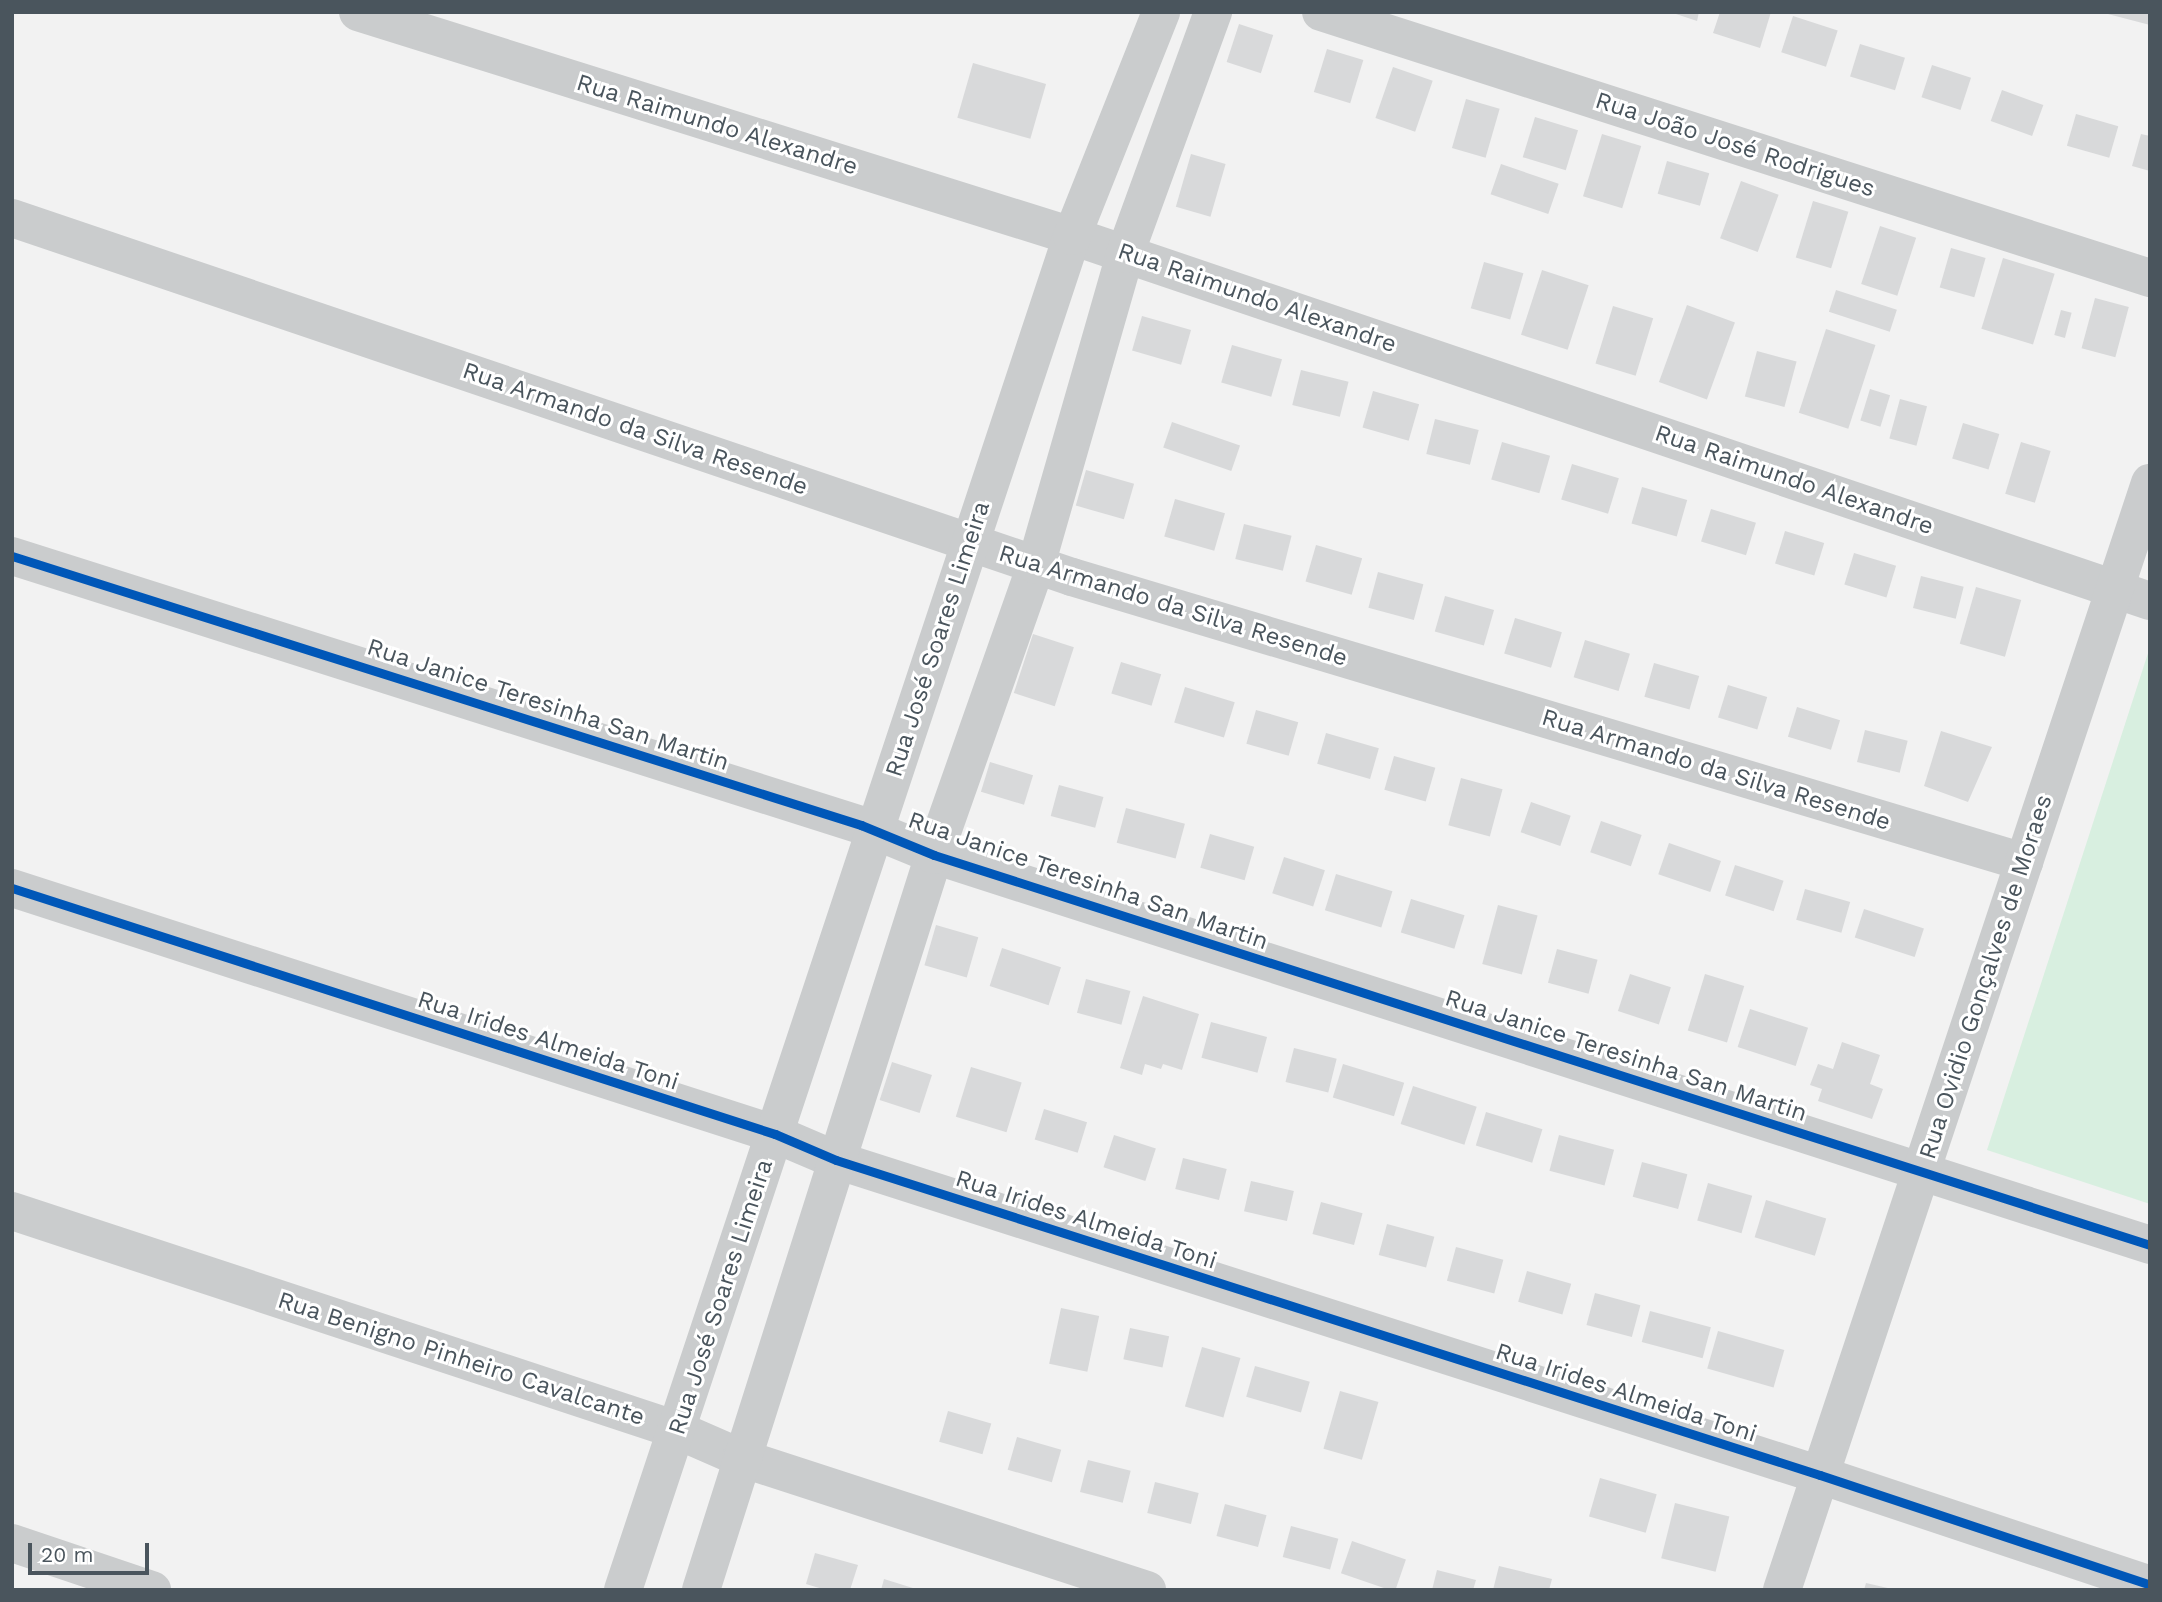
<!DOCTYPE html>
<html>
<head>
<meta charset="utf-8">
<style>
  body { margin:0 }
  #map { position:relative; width:2162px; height:1602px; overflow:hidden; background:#f2f2f2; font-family:"Work Sans",sans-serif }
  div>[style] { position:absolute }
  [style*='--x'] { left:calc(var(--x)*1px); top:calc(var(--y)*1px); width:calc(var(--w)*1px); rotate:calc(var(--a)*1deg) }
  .green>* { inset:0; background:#d8efe0 }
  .building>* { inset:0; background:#d8d9da; transform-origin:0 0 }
  .minor>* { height:38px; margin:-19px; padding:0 19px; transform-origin:19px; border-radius:19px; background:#cacccd }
  .cycleway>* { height:9px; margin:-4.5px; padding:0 4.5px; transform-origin:4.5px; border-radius:4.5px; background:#0057b8 }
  span { translate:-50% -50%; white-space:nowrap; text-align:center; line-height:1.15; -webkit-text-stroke:6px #fff; paint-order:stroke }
  .street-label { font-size:24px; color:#4a555d }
  .frame { position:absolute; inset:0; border:14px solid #4a555d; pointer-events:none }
  .scale { position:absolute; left:28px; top:1543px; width:121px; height:32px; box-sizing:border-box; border:4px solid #4a555d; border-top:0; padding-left:9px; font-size:21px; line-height:24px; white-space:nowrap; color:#4a555d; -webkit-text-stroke:5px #fff; paint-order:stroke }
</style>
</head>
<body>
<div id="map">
  <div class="green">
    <div style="clip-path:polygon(2150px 647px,2150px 1204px,1987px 1150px)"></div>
  </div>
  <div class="building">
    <div style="clip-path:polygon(1670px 12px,1699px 12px,1697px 21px)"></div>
    <div style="clip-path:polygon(1720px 12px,1771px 12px,1760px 48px,1713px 33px)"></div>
    <div style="clip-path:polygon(2104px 12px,2150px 12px,2150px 25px,2104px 13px)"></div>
    <div style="left:1793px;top:16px;width:47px;height:38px;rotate:18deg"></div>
    <div style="left:1239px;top:24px;width:36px;height:40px;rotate:18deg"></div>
    <div style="left:1860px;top:44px;width:47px;height:34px;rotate:17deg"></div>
    <div style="left:1327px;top:49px;width:38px;height:45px;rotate:17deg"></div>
    <div style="left:973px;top:63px;width:76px;height:57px;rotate:16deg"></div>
    <div style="left:1932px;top:65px;width:41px;height:34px;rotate:18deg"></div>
    <div style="left:1393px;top:67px;width:42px;height:54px;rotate:19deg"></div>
    <div style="left:2002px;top:90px;width:44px;height:33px;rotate:20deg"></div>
    <div style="left:1466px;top:99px;width:35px;height:51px;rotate:16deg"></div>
    <div style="left:2076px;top:114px;width:44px;height:33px;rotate:16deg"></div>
    <div style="left:1535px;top:117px;width:45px;height:42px;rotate:17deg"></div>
    <div style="left:1602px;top:134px;width:41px;height:65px;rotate:17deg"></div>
    <div style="clip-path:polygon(2141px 134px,2150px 136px,2150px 171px,2132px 166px)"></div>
    <div style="left:1191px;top:154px;width:36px;height:55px;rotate:16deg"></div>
    <div style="left:1667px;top:161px;width:44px;height:34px;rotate:16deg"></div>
    <div style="left:1501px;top:164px;width:61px;height:32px;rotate:19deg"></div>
    <div style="left:1741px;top:181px;width:40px;height:61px;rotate:20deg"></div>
    <div style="left:1813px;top:201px;width:37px;height:59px;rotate:17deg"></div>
    <div style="left:1880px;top:226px;width:38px;height:61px;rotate:18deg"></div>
    <div style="left:1951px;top:248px;width:36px;height:41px;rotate:16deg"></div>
    <div style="left:2003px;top:258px;width:54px;height:74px;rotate:17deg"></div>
    <div style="left:1484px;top:262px;width:41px;height:48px;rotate:16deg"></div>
    <div style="left:1542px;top:270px;width:49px;height:68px;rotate:18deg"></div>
    <div style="left:1836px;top:290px;width:64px;height:23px;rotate:18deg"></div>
    <div style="left:2095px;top:298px;width:35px;height:52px;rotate:15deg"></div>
    <div style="left:1687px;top:305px;width:51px;height:82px;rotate:20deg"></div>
    <div style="left:1613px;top:306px;width:42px;height:60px;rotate:17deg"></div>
    <div style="left:2061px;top:310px;width:11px;height:26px;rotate:15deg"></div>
    <div style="left:1142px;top:316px;width:51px;height:36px;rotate:16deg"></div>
    <div style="left:1826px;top:329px;width:52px;height:88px;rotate:18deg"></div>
    <div style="left:1232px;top:345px;width:52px;height:39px;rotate:16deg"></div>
    <div style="left:1757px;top:351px;width:41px;height:47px;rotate:15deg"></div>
    <div style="left:1301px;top:370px;width:49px;height:36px;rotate:14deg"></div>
    <div style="left:1870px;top:389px;width:21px;height:33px;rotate:17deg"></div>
    <div style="left:1373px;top:391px;width:48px;height:38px;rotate:16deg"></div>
    <div style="left:1900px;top:399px;width:28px;height:41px;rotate:15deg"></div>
    <div style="left:1435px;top:419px;width:45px;height:36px;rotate:14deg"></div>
    <div style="left:1172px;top:422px;width:72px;height:27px;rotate:19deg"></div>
    <div style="left:1963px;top:423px;width:38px;height:37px;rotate:17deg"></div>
    <div style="left:1502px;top:442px;width:50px;height:39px;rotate:16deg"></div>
    <div style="left:2021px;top:442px;width:31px;height:54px;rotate:17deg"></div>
    <div style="left:1572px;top:464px;width:49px;height:37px;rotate:17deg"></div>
    <div style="left:1086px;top:470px;width:50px;height:37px;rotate:16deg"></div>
    <div style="left:1642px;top:487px;width:47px;height:38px;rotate:16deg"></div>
    <div style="left:1175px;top:499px;width:52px;height:39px;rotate:16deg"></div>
    <div style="left:1711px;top:509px;width:47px;height:34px;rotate:17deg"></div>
    <div style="left:1244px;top:524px;width:49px;height:36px;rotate:14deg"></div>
    <div style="left:1785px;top:531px;width:41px;height:34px;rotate:17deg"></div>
    <div style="left:1316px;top:545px;width:48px;height:38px;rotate:16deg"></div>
    <div style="left:1854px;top:553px;width:44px;height:33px;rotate:17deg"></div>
    <div style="left:1378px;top:572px;width:47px;height:37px;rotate:15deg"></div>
    <div style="left:1921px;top:576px;width:44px;height:33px;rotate:14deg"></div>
    <div style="left:1976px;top:587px;width:47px;height:59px;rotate:16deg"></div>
    <div style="left:1445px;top:596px;width:51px;height:37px;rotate:16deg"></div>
    <div style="left:1515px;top:618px;width:49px;height:37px;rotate:17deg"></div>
    <div style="left:1033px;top:634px;width:43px;height:62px;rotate:18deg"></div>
    <div style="left:1585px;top:640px;width:47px;height:39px;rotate:17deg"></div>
    <div style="left:1121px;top:662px;width:42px;height:33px;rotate:17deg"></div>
    <div style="left:1654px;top:663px;width:47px;height:35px;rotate:16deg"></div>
    <div style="left:1728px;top:685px;width:41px;height:34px;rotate:17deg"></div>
    <div style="left:1185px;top:687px;width:52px;height:37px;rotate:17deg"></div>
    <div style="left:1797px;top:707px;width:45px;height:31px;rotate:17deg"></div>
    <div style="left:1256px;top:710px;width:44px;height:35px;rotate:16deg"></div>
    <div style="left:1865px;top:730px;width:44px;height:33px;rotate:14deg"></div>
    <div style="clip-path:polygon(1941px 731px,1992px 747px,1968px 802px,1924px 786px)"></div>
    <div style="left:1326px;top:733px;width:55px;height:32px;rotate:16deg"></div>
    <div style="left:1394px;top:756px;width:43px;height:35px;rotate:16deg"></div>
    <div style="left:990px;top:762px;width:45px;height:31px;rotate:17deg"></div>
    <div style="left:1461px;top:778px;width:43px;height:49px;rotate:15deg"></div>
    <div style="left:1059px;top:785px;width:46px;height:32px;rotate:15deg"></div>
    <div style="left:1531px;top:802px;width:42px;height:32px;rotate:19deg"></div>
    <div style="left:1126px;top:808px;width:61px;height:36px;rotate:15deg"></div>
    <div style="left:1601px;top:821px;width:43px;height:33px;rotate:19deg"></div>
    <div style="left:1210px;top:834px;width:46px;height:35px;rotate:16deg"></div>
    <div style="left:1669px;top:843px;width:55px;height:33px;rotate:19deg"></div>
    <div style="left:1284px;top:857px;width:43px;height:38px;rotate:18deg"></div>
    <div style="left:1735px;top:865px;width:51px;height:32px;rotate:18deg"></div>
    <div style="left:1336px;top:874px;width:59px;height:38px;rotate:17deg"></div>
    <div style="left:1805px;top:889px;width:47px;height:32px;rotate:16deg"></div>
    <div style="left:1411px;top:899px;width:56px;height:35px;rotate:17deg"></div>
    <div style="left:1498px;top:905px;width:41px;height:61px;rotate:15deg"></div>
    <div style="left:1864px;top:909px;width:63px;height:30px;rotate:18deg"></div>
    <div style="left:936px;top:925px;width:44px;height:42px;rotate:16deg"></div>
    <div style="left:1002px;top:948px;width:62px;height:40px;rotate:18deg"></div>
    <div style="left:1557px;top:949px;width:42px;height:35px;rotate:15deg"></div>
    <div style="left:1630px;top:974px;width:43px;height:39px;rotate:18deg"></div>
    <div style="left:1705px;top:974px;width:41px;height:59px;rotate:17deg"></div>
    <div style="left:1086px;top:979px;width:46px;height:35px;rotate:15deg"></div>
    <div style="clip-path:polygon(1143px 996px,1199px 1014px,1182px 1070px,1163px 1064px,1161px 1069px,1145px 1064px,1142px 1075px,1120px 1068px)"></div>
    <div style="left:1750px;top:1009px;width:61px;height:40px;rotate:18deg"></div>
    <div style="left:1211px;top:1022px;width:58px;height:37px;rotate:15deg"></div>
    <div style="clip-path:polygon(1842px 1042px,1880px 1055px,1870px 1084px,1883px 1089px,1872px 1119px,1818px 1101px,1822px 1089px,1810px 1085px,1818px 1064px,1833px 1069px)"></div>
    <div style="left:1294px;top:1048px;width:44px;height:35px;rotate:14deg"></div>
    <div style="left:892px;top:1062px;width:42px;height:40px;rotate:18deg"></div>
    <div style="left:1343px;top:1064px;width:64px;height:35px;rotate:17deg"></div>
    <div style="left:971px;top:1067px;width:53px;height:52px;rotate:17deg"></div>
    <div style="left:1413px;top:1086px;width:67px;height:40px;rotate:18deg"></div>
    <div style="left:1044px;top:1109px;width:45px;height:32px;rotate:17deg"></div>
    <div style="left:1486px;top:1112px;width:59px;height:35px;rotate:17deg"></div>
    <div style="left:1114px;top:1135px;width:44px;height:34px;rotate:18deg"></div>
    <div style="left:1559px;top:1135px;width:57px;height:37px;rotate:15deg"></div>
    <div style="left:1183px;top:1158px;width:45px;height:32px;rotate:14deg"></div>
    <div style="left:1642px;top:1162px;width:47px;height:36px;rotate:15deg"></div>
    <div style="left:1251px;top:1181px;width:44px;height:31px;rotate:13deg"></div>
    <div style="left:1708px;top:1183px;width:46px;height:39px;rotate:16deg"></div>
    <div style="left:1766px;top:1200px;width:63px;height:39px;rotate:17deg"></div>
    <div style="left:1321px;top:1202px;width:43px;height:33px;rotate:15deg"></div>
    <div style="left:1387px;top:1224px;width:49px;height:32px;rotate:15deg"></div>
    <div style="left:1456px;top:1247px;width:49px;height:35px;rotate:15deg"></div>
    <div style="left:1527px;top:1271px;width:46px;height:32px;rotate:16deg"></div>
    <div style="left:1595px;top:1293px;width:47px;height:33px;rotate:15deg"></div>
    <div style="left:1061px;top:1308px;width:39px;height:57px;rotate:12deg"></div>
    <div style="left:1650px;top:1311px;width:63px;height:32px;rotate:15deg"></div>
    <div style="left:1130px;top:1328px;width:40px;height:32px;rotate:12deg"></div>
    <div style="left:1718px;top:1331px;width:69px;height:39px;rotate:16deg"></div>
    <div style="left:1202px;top:1347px;width:40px;height:62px;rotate:16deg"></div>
    <div style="left:1255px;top:1366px;width:57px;height:32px;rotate:16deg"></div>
    <div style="left:1340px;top:1391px;width:40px;height:60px;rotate:16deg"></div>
    <div style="left:948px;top:1411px;width:45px;height:32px;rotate:16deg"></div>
    <div style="left:1017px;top:1437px;width:46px;height:34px;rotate:16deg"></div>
    <div style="left:1088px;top:1460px;width:44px;height:33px;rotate:14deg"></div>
    <div style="left:1600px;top:1478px;width:59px;height:40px;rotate:16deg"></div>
    <div style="left:1155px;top:1482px;width:45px;height:32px;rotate:14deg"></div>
    <div style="left:1675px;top:1503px;width:56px;height:57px;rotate:14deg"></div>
    <div style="left:1225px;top:1504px;width:43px;height:33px;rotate:15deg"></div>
    <div style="left:1291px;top:1526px;width:49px;height:32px;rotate:15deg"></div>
    <div style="left:1352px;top:1541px;width:57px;height:34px;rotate:19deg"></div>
    <div style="clip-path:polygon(815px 1553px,858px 1565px,850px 1590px,826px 1590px,806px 1584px)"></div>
    <div style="clip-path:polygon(1499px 1566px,1552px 1579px,1549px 1590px,1493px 1590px)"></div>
    <div style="clip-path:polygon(1437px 1570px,1476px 1580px,1473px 1590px,1432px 1590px)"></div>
    <div style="clip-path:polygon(884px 1579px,916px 1589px,916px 1590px,881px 1590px)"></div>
    <div style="clip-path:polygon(1866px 1583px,1892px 1589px,1892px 1590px,1864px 1590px)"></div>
  </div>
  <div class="minor">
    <div style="--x:358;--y:12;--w:748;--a:17.42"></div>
    <div style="--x:1072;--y:236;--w:1138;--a:18.71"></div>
    <div style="--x:1321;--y:12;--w:871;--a:17.79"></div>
    <div style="--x:12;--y:218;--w:1119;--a:18.71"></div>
    <div style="--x:1072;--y:577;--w:994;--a:16.67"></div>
    <div style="--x:12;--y:556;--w:891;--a:17.58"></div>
    <div style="--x:861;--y:825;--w:79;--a:22.3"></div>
    <div style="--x:934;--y:855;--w:1277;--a:17.78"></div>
    <div style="--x:12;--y:888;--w:802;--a:17.87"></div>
    <div style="--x:775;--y:1134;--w:66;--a:23.1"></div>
    <div style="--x:836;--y:1160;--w:1033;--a:17.75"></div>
    <div style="--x:1820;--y:1475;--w:348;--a:18.4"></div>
    <div style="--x:12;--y:1211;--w:700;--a:18.23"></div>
    <div style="--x:677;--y:1430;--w:70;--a:23.6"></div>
    <div style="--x:741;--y:1458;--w:427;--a:18"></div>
    <div style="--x:12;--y:1543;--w:148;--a:18.6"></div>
    <div style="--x:623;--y:1590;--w:1427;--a:-71.65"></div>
    <div style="--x:1072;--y:236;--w:241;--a:-68.3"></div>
    <div style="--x:701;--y:1590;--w:771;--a:-72.41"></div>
    <div style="--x:934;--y:855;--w:307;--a:-70.6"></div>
    <div style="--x:1036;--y:565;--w:323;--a:-74"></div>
    <div style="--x:1125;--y:254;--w:258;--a:-70"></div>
    <div style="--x:1782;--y:1590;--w:1167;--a:-71.61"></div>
  </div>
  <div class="cycleway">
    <div style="--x:12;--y:556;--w:891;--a:17.58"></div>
    <div style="--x:861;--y:825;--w:79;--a:22.3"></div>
    <div style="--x:934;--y:855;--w:1277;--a:17.78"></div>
    <div style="--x:12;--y:888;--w:802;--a:17.87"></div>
    <div style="--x:775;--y:1134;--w:66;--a:23.1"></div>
    <div style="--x:836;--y:1160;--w:1033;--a:17.75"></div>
    <div style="--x:1820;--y:1475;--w:348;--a:18.4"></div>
  </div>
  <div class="street-label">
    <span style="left:717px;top:125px;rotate:17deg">Rua Raimundo Alexandre</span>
    <span style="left:1735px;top:145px;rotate:18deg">Rua João José Rodrigues</span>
    <span style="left:1257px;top:298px;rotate:19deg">Rua Raimundo Alexandre</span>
    <span style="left:635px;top:429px;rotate:19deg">Rua Armando da Silva Resende</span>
    <span style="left:1794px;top:480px;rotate:19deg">Rua Raimundo Alexandre</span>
    <span style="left:1173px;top:606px;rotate:17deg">Rua Armando da Silva Resende</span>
    <span style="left:938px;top:639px;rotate:-72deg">Rua José Soares Limeira</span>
    <span style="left:548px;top:705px;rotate:18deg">Rua Janice Teresinha San Martin</span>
    <span style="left:1716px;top:770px;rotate:17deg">Rua Armando da Silva Resende</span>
    <span style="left:1088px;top:881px;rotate:19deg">Rua Janice Teresinha San Martin</span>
    <span style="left:1986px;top:977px;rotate:-72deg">Rua Ovidio Gonçalves de Moraes</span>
    <span style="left:548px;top:1041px;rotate:18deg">Rua Irides Almeida Toni</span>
    <span style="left:1626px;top:1056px;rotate:18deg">Rua Janice Teresinha San Martin</span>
    <span style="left:1086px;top:1220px;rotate:18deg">Rua Irides Almeida Toni</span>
    <span style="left:721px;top:1297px;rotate:-72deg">Rua José Soares Limeira</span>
    <span style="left:461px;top:1359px;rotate:18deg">Rua Benigno Pinheiro Cavalcante</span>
    <span style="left:1626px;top:1393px;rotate:18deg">Rua Irides Almeida Toni</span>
  </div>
  <div class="frame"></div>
  <div class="scale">20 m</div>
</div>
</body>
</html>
